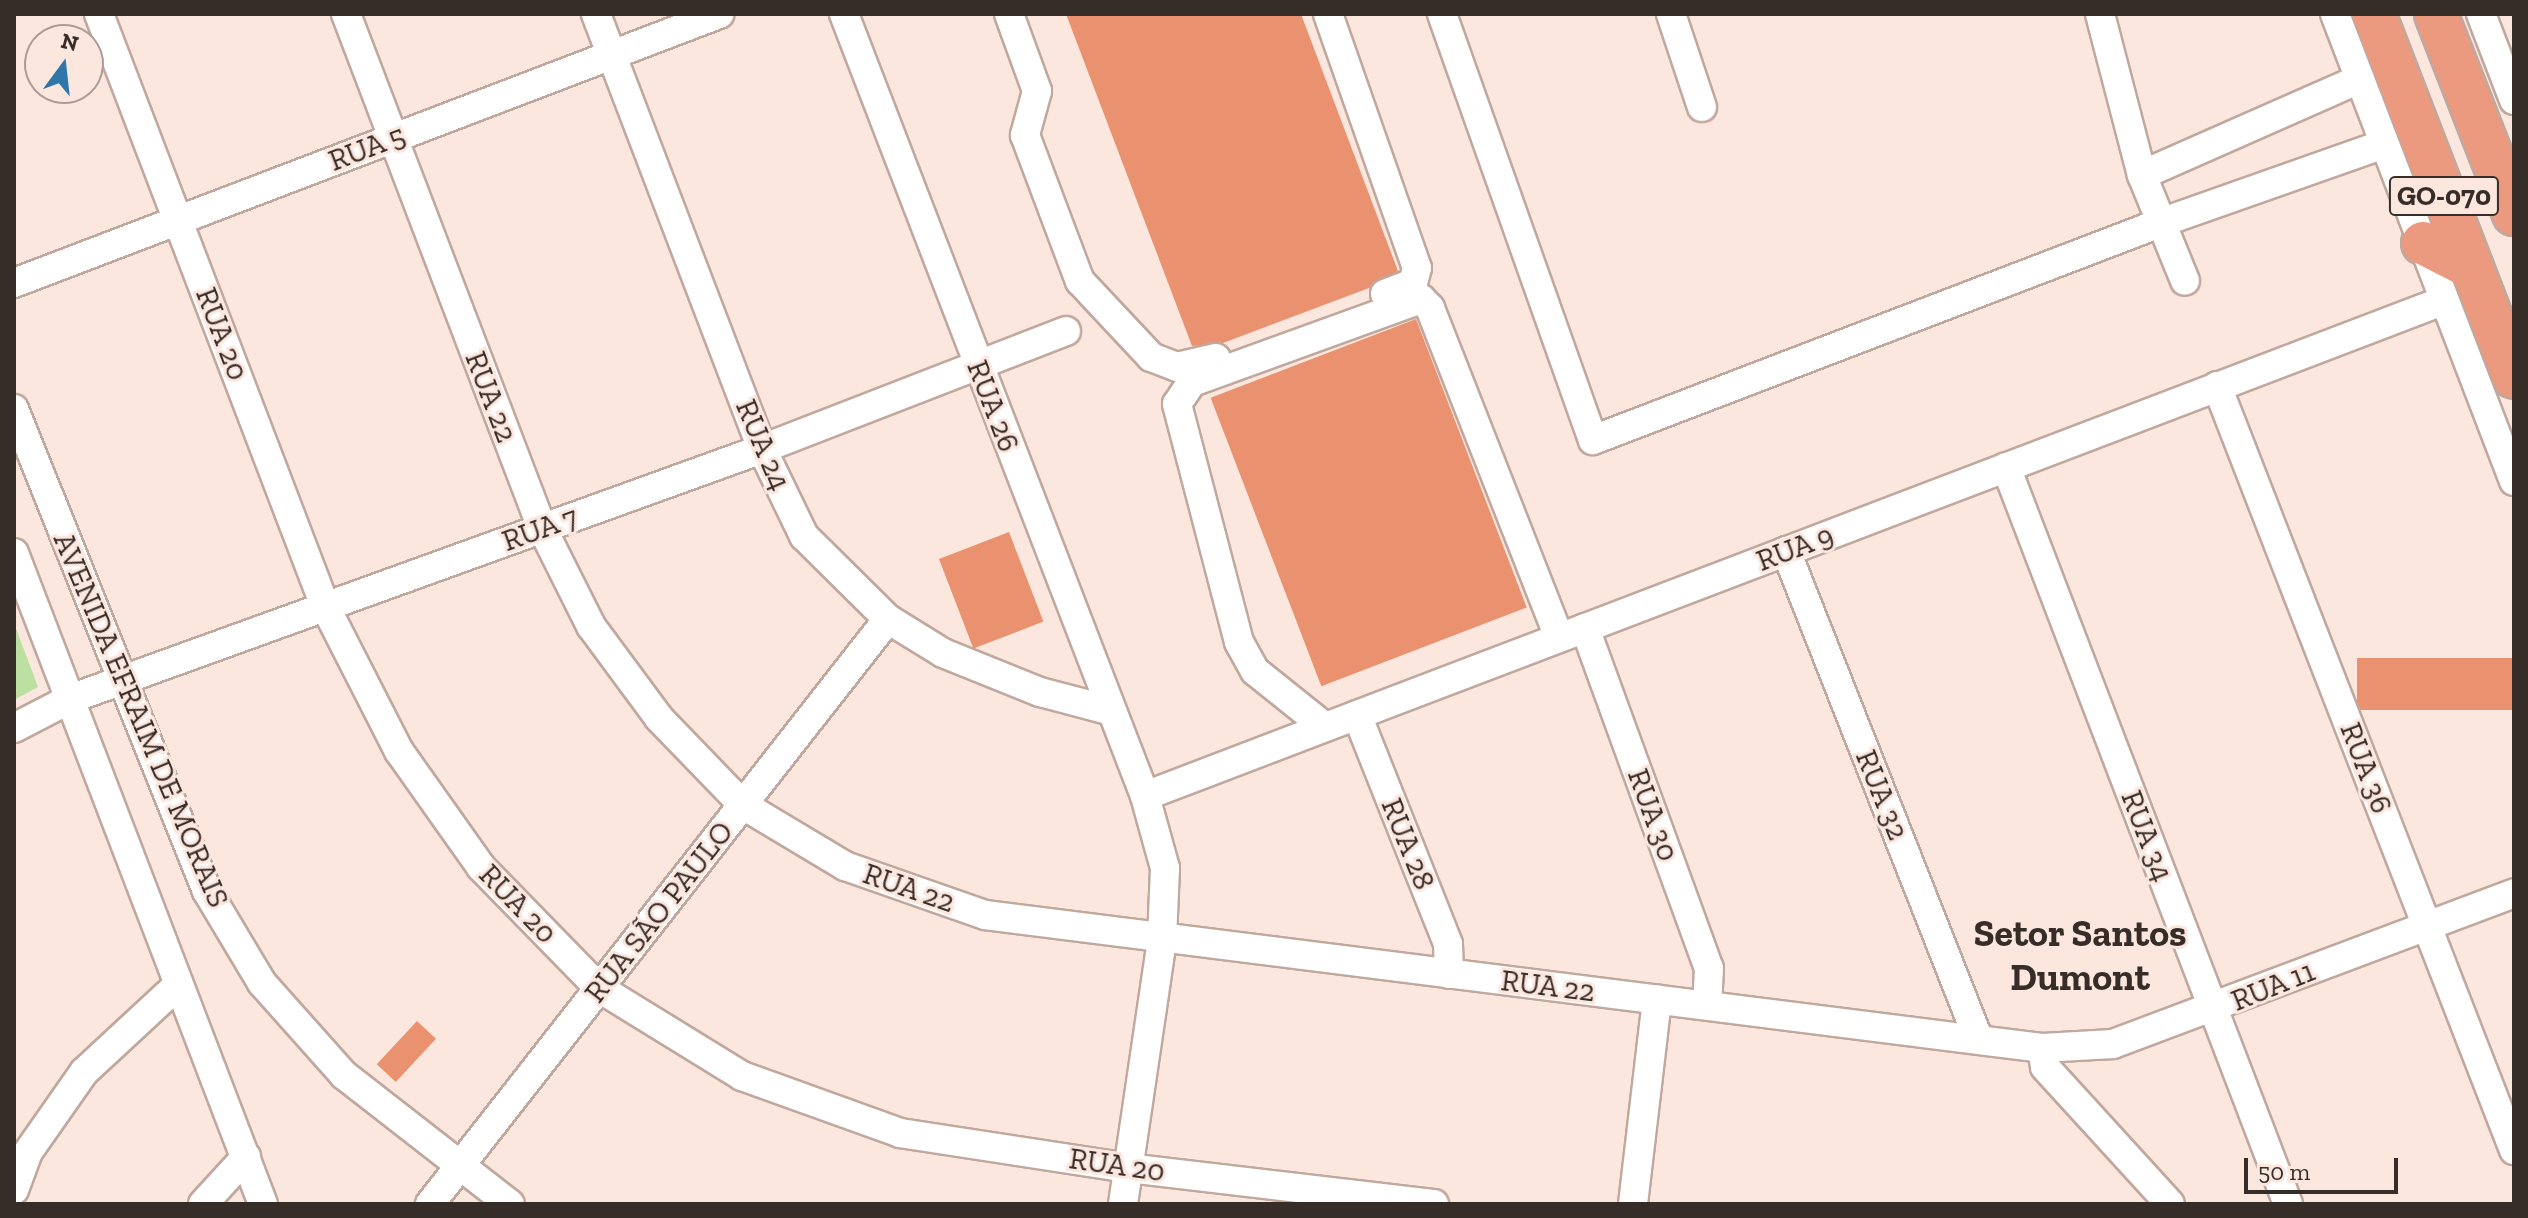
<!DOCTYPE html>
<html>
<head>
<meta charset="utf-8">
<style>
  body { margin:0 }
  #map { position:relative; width:2528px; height:1218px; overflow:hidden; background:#fce7df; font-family:"Zilla Slab",serif }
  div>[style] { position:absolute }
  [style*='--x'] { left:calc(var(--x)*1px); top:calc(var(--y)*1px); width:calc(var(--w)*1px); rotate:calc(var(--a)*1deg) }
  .green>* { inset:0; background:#bcdfa2 }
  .building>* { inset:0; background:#ea926f; transform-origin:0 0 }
  .roads { filter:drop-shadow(2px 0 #c0a89e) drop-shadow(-2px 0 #c0a89e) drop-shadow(0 2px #c0a89e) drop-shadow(0 -2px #c0a89e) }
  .minor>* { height:28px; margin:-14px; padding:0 14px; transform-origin:14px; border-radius:14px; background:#fff }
  .highway>* { height:42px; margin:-21px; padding:0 21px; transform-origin:21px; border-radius:21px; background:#ec9a7f }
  span { translate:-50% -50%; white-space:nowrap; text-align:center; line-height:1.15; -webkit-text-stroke:6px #fce7df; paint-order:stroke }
  .shield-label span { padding:2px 6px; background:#fce7df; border:2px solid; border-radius:6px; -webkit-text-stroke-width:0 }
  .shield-label { font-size:28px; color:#362c28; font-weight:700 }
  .street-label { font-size:30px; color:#362c28 }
  .district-label { font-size:38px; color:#362c28; font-weight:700 }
  .frame { position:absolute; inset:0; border:16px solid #362c28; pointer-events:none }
  .north { position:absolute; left:24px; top:24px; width:80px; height:80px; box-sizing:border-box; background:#fce7df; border:2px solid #ad9c96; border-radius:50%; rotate:15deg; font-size:22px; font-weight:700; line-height:32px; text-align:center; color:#362c28 }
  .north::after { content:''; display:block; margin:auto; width:28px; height:36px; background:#2f77ab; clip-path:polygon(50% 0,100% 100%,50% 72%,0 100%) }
  .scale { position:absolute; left:2244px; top:1158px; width:154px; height:36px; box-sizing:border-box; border:4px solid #362c28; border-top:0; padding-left:10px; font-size:24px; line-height:28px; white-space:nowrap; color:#362c28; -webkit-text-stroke:6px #fce7df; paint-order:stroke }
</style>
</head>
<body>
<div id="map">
  <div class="green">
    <div style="clip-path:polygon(14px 623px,38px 687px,14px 700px)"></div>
  </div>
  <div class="building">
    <div style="clip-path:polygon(1066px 14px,1301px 14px,1398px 271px,1369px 288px,1223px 343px,1192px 346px)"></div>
    <div style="left:1416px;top:319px;width:309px;height:220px;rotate:69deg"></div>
    <div style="left:1009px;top:532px;width:96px;height:75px;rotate:69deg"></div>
    <div style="left:2514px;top:658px;width:52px;height:157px;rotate:90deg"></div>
    <div style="left:417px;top:1021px;width:26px;height:59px;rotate:43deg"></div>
  </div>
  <div class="roads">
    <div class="minor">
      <div style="--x:99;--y:14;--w:634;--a:69.11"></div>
      <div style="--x:325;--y:606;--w:163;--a:63"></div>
      <div style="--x:399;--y:751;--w:142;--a:54.7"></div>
      <div style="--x:481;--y:867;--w:169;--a:45.7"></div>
      <div style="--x:599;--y:988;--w:168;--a:31.6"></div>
      <div style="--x:742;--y:1076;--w:168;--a:19.8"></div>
      <div style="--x:900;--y:1133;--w:231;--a:8.7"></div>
      <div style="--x:1128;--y:1168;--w:308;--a:6.7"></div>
      <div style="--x:346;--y:14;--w:550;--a:69.13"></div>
      <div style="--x:542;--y:528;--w:110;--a:63.4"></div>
      <div style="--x:591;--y:626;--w:114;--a:53.5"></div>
      <div style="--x:659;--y:718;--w:121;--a:46"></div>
      <div style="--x:743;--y:805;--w:119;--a:30.9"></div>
      <div style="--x:845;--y:866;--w:148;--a:19.3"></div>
      <div style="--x:985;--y:915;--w:1065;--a:7.17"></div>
      <div style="--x:2042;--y:1048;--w:71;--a:-3.2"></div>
      <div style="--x:2113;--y:1044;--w:428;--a:-20.6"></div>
      <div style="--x:596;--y:14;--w:466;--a:69.1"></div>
      <div style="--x:762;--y:449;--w:97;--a:64.2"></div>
      <div style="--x:804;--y:536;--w:118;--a:44.7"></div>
      <div style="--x:888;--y:619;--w:65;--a:31.7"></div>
      <div style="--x:943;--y:653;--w:105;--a:21.9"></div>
      <div style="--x:1040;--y:692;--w:74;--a:14.8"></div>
      <div style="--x:844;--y:14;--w:838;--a:68.95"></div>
      <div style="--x:1145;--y:796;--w:75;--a:74.5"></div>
      <div style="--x:1165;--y:868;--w:72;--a:92.4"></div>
      <div style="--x:1162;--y:940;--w:267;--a:98.4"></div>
      <div style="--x:1009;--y:14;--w:82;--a:70"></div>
      <div style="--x:1037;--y:91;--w:46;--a:105.3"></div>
      <div style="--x:1025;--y:135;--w:156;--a:69.4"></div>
      <div style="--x:1080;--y:281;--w:104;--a:46.9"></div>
      <div style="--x:1151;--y:357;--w:28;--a:21"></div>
      <div style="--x:1177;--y:367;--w:40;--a:-13"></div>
      <div style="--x:1328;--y:14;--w:269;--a:70.7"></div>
      <div style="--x:1417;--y:268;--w:16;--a:105"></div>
      <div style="--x:1413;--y:283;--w:30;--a:159"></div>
      <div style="--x:1442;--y:14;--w:452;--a:70.5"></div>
      <div style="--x:1593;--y:440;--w:607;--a:-20.94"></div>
      <div style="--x:2160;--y:223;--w:238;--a:-19.4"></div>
      <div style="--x:1671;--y:14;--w:98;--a:71.6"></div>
      <div style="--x:2100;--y:14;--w:166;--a:75.4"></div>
      <div style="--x:2142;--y:175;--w:114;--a:67.9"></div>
      <div style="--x:2335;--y:14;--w:500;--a:69.03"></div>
      <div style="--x:2481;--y:14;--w:92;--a:69"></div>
      <div style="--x:2142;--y:175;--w:238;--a:-23.8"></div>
      <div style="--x:14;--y:283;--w:755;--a:-20.88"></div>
      <div style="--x:2217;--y:386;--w:820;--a:68.76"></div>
      <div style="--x:14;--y:409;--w:519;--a:68.18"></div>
      <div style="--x:207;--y:891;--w:107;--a:59.1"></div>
      <div style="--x:262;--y:983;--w:123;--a:48.3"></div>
      <div style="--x:344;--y:1075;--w:210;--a:37.9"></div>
      <div style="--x:2006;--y:467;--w:789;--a:69.06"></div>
      <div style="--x:1786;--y:551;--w:523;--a:68.48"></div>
      <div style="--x:14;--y:553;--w:697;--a:69.07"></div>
      <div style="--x:1585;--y:628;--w:362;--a:70"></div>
      <div style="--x:1709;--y:968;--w:37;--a:93"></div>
      <div style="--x:1357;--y:715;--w:246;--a:68.3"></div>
      <div style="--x:1448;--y:944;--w:30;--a:88"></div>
      <div style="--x:1325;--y:727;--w:90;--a:-141.3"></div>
      <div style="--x:1255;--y:671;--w:33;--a:-119"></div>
      <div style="--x:1239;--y:642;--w:246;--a:-104.6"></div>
      <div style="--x:1177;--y:404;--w:27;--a:-56"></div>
      <div style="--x:1192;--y:382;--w:244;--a:-19.9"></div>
      <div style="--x:1421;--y:299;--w:13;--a:45"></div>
      <div style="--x:1430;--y:308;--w:354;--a:68.6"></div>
      <div style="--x:14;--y:728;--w:63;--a:-27.4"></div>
      <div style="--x:70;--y:699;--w:736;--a:-19.86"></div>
      <div style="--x:762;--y:449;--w:326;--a:-21.2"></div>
      <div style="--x:1145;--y:796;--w:1391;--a:-20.88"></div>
      <div style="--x:2042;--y:1048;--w:19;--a:81"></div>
      <div style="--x:2045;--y:1067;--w:185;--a:47.6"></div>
      <div style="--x:14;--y:1190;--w:40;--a:-69.8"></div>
      <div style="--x:28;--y:1152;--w:98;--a:-55"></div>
      <div style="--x:84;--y:1072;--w:129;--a:-42.8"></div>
      <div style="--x:203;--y:1204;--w:64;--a:-47.5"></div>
      <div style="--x:430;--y:1204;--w:743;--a:-51.94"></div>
      <div style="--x:1633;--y:1204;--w:206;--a:-83.3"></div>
    </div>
    <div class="highway">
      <div style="--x:2374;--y:14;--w:389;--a:68.9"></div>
      <div style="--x:2436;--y:14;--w:215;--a:68.7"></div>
      <div style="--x:2423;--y:243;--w:55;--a:27"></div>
    </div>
  </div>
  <div class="shield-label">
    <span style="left:2444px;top:196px">GO-070</span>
  </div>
  <div class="street-label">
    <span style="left:367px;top:148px;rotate:-21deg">RUA 5</span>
    <span style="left:222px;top:334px;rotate:69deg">RUA 20</span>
    <span style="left:491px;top:397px;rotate:69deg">RUA 22</span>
    <span style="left:993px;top:406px;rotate:69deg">RUA 26</span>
    <span style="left:763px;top:445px;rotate:67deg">RUA 24</span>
    <span style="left:540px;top:529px;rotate:-20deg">RUA 7</span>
    <span style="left:1795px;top:548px;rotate:-21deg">RUA 9</span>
    <span style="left:141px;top:720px;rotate:67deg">AVENIDA EFRAIM DE MORAIS</span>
    <span style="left:2366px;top:768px;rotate:69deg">RUA 36</span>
    <span style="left:1882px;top:795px;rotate:68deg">RUA 32</span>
    <span style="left:1653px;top:815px;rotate:70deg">RUA 30</span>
    <span style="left:2147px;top:836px;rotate:69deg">RUA 34</span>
    <span style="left:1408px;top:844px;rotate:68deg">RUA 28</span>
    <span style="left:909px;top:888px;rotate:19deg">RUA 22</span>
    <span style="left:518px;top:904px;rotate:46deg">RUA 20</span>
    <span style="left:659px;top:912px;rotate:-52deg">RUA SÃO PAULO</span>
    <span style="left:1548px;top:986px;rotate:7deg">RUA 22</span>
    <span style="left:2273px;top:986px;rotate:-22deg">RUA 11</span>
    <span style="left:1117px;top:1165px;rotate:8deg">RUA 20</span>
  </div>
  <div class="district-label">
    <span style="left:2080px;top:956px">Setor Santos<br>Dumont</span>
  </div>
  <div class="frame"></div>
  <div class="north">N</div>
  <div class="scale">50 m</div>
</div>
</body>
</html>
